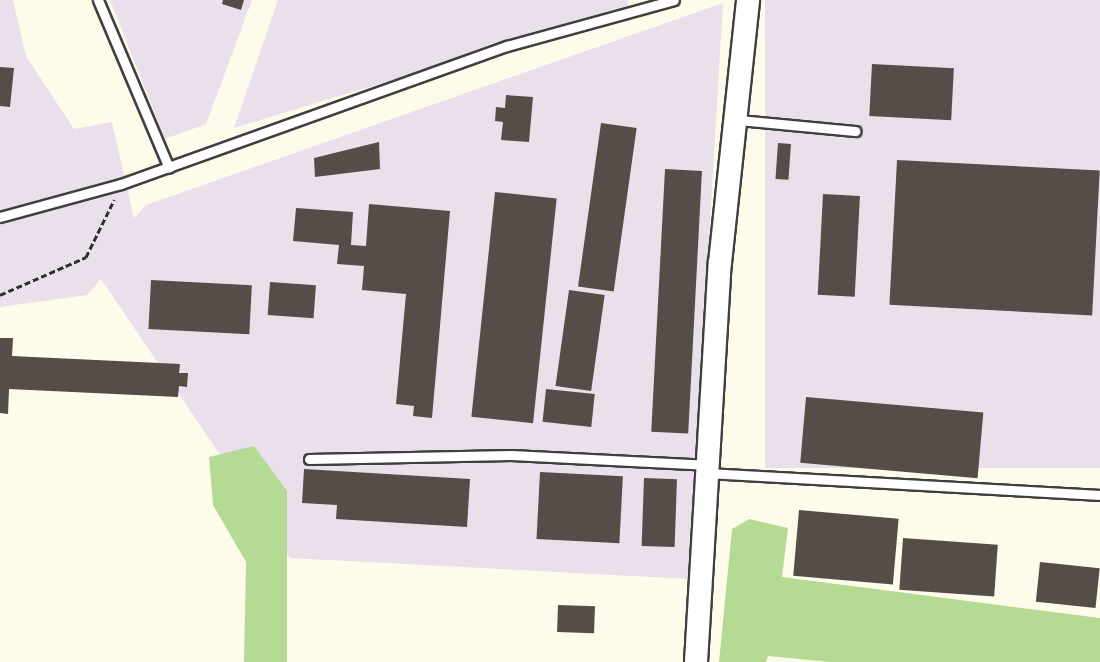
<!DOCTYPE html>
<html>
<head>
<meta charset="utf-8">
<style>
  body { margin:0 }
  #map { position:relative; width:1100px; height:662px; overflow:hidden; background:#fffbeb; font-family:"IBM Plex Serif",serif }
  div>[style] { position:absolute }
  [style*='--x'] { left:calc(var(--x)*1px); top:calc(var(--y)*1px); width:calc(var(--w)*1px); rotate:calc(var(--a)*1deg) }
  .industrial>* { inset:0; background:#eae0eb; transform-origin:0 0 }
  .forest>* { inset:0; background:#b5da94 }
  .building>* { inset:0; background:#554d48; transform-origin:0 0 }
  .path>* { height:3px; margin-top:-1.5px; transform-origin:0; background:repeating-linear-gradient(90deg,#2e2e2e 0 6px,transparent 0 9px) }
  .roads { filter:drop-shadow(2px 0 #3f3f3f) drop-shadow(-2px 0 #3f3f3f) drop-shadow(0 2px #3f3f3f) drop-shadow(0 -2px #3f3f3f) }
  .service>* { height:9px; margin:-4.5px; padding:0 4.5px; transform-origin:4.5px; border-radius:4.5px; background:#fff }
  .tertiary>* { height:22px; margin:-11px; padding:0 11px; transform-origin:11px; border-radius:11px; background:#fff }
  span { translate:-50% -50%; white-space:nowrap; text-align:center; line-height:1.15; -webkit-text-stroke:6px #fff; paint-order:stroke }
</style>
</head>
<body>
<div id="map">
  <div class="industrial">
    <div style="clip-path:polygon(0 0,13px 0,26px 56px,74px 129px,112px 122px,134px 218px,146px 205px,723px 3px,689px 579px,290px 558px,101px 279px,87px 295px,0 307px)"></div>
    <div style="clip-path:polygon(110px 0,252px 0,206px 124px,165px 139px)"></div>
    <div style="clip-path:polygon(278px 0,628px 0,628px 6px,490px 44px,438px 66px,234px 128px)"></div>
    <div style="left:765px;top:0;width:335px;height:468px"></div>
  </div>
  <div class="forest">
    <div style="clip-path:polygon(254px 446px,287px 491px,287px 662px,244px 662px,246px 562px,213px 505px,209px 457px)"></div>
    <div style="clip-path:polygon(749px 519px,788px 528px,782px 577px,1100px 618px,1100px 662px,830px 662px,768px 656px,766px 662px,719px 662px,732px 529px)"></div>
  </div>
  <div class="building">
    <div style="clip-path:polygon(223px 0,244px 0,241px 10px,222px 4px)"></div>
    <div style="left:872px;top:64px;width:82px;height:52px;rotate:3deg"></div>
    <div style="clip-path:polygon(0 67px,14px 68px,10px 107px,0 106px)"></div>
    <div style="clip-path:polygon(506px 95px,533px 97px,529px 142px,501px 140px,503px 122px,495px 121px,496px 107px,505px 108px)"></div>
    <div style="left:601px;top:123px;width:36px;height:165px;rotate:8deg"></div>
    <div style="clip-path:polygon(379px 142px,380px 169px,315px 177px,314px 158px)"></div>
    <div style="left:778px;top:143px;width:13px;height:36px;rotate:4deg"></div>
    <div style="left:897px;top:160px;width:203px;height:145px;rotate:3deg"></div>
    <div style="left:665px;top:169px;width:37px;height:263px;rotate:3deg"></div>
    <div style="left:495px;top:192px;width:62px;height:226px;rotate:6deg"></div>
    <div style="left:823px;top:194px;width:37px;height:101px;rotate:3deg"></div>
    <div style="clip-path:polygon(369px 204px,450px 211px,432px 418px,413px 416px,414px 406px,396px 404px,406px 294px,362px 290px,364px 266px,337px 264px,339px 245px,293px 241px,296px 208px,353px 212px,351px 245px,366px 246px)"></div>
    <div style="left:151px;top:280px;width:101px;height:49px;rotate:3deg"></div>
    <div style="left:270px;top:282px;width:46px;height:33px;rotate:4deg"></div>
    <div style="left:569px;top:290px;width:36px;height:97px;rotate:8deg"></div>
    <div style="clip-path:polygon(0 338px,13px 338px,12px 356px,180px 364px,179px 373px,188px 373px,187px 387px,179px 386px,178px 397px,9px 389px,8px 414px,0 413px)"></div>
    <div style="left:546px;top:389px;width:49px;height:33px;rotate:6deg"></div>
    <div style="left:806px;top:397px;width:178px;height:66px;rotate:5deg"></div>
    <div style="clip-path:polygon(304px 469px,470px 479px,467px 527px,336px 519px,337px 505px,302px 503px)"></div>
    <div style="left:540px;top:472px;width:83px;height:67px;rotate:3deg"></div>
    <div style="left:644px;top:478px;width:33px;height:68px;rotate:2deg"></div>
    <div style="left:799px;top:510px;width:100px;height:66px;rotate:5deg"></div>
    <div style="left:903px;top:538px;width:95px;height:52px;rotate:4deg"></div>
    <div style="left:1040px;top:562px;width:60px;height:40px;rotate:6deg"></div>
    <div style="left:558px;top:605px;width:37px;height:27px;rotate:2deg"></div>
  </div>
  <div class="path">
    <div style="--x:0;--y:295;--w:94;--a:-23.8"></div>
    <div style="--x:86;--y:257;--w:64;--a:-63.8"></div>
  </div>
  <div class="roads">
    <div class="service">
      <div style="--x:98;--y:0;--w:182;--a:67.1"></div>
      <div style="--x:738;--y:120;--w:118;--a:5.4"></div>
      <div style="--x:0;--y:217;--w:125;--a:-15.3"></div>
      <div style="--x:121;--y:184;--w:410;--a:-19.7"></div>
      <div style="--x:507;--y:46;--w:173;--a:-15.4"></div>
      <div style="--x:309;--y:459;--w:202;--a:-1.1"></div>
      <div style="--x:511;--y:455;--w:195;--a:2.9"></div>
      <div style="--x:707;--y:473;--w:394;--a:3.2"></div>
    </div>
    <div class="tertiary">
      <div style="--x:696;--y:662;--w:400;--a:-86.6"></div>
      <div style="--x:720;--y:263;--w:264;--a:-83.9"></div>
    </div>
  </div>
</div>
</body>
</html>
